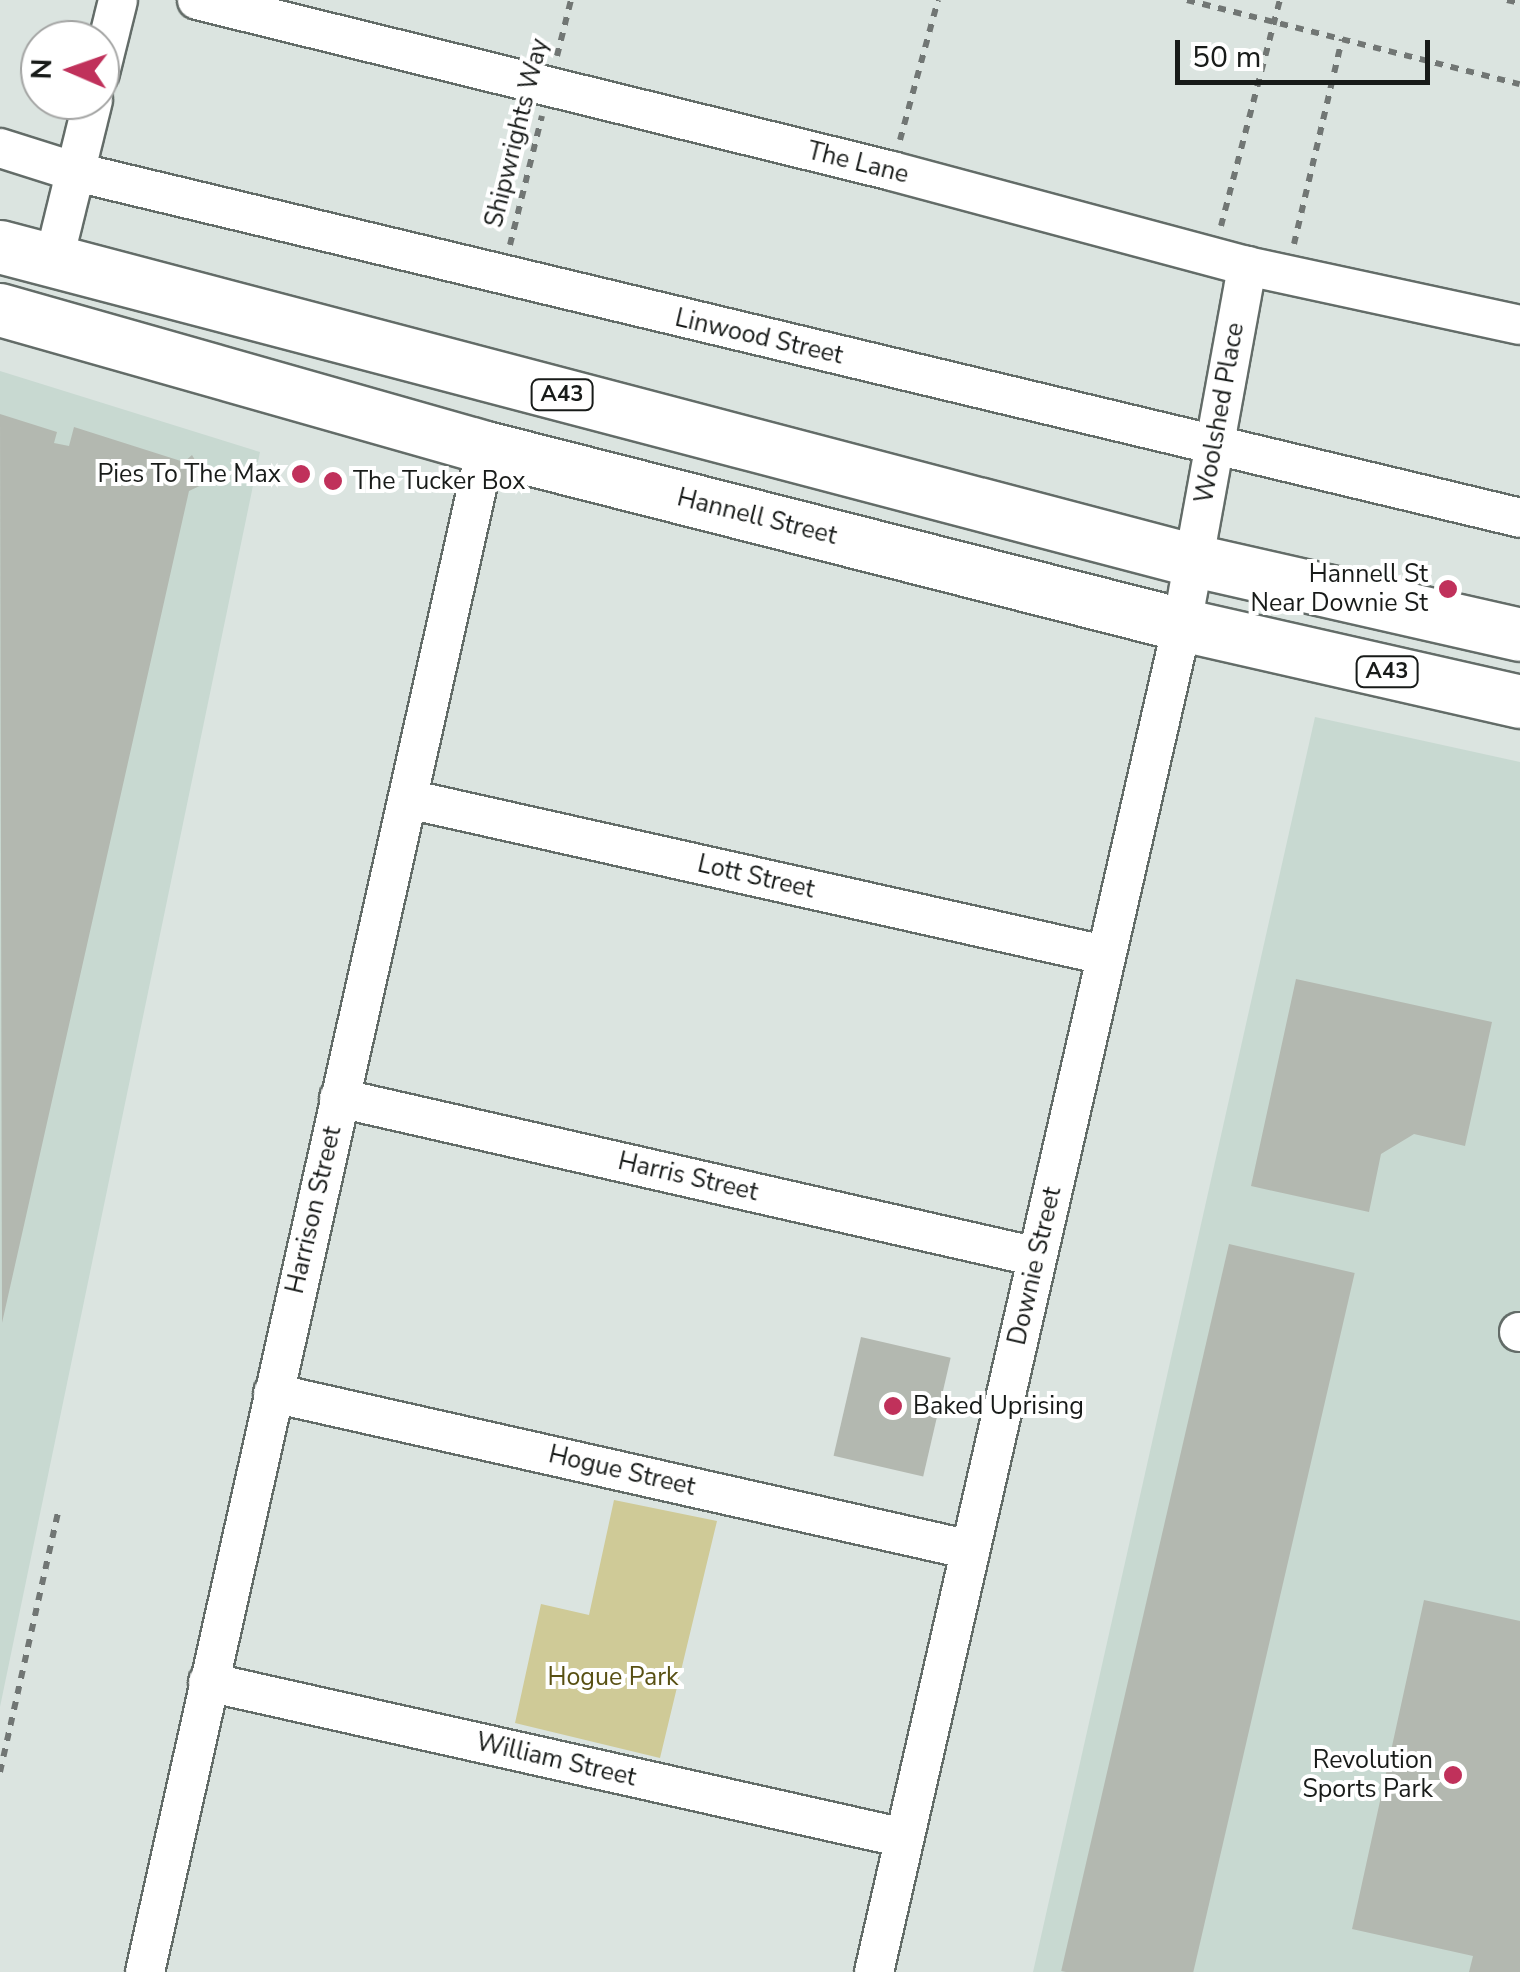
<!DOCTYPE html>
<html>
<head>
<meta charset="utf-8">
<style>
  body { margin:0 }
  #map { position:relative; width:1520px; height:1972px; overflow:hidden; background:#dbe4e0; font-family:"Nunito Sans",sans-serif }
  div>[style] { position:absolute }
  [style*='--x'] { left:calc(var(--x)*1px); top:calc(var(--y)*1px); width:calc(var(--w)*1px); rotate:calc(var(--a)*1deg) }
  .built>* { inset:0; background:#c8d9d1 }
  .green>* { inset:0; background:#cfca97 }
  .building>* { inset:0; background:#b3b8b0; transform-origin:0 0 }
  .path>* { height:6px; margin-top:-3px; transform-origin:0; background:repeating-linear-gradient(90deg,#717674 0 8px,transparent 0 16px) }
  .roads { filter:drop-shadow(2px 0 #636c68) drop-shadow(-2px 0 #636c68) drop-shadow(0 2px #636c68) drop-shadow(0 -2px #636c68) }
  .minor>* { height:38px; margin:-19px; padding:0 19px; transform-origin:19px; border-radius:19px; background:#fff }
  .highway>* { height:52px; margin:-26px; padding:0 26px; transform-origin:26px; border-radius:26px; background:#fff }
  .dots>* { width:28px; height:28px; translate:-50% -50%; box-sizing:border-box; border:5px solid #fff; border-radius:50% }
  span { translate:-50% -50%; white-space:nowrap; text-align:center; line-height:1.15; -webkit-text-stroke:8px #fff; paint-order:stroke }
  .shield-label span { padding:2px 8px; background:#fff; border:2px solid; border-radius:8px; -webkit-text-stroke-width:0 }
  .shield-label { font-size:22px; color:#181b19; font-weight:700 }
  .street-label { font-size:25px; color:#181b19 }
  .poi-label { font-size:25px; color:#181b19 }
  .right { translate:-100% -50%; text-align:right }
  .left { translate:0 -50%; text-align:left }
  .park-label { font-size:25px; color:#585013 }
  .north { position:absolute; left:20px; top:20px; width:100px; height:100px; box-sizing:border-box; background:#fff; border:2px solid #a3a4a3; border-radius:50%; rotate:272deg; font-size:28px; font-weight:700; line-height:40px; text-align:center; color:#181b19 }
  .north::after { content:''; display:block; margin:auto; width:35px; height:45px; background:#c0315b; clip-path:polygon(50% 0,100% 100%,50% 72%,0 100%) }
  .scale { position:absolute; left:1175px; top:40px; width:255px; height:45px; box-sizing:border-box; border:5px solid #181b19; border-top:0; padding-left:12px; font-size:30px; line-height:35px; white-space:nowrap; color:#181b19; -webkit-text-stroke:8px #fff; paint-order:stroke }
</style>
</head>
<body>
<div id="map">
  <div class="built">
    <div style="clip-path:polygon(0 371px,260px 452px,0 1707px)"></div>
    <div style="clip-path:polygon(1315px 717px,1520px 762px,1520px 1972px,1033px 1972px)"></div>
  </div>
  <div class="green">
    <div style="clip-path:polygon(614px 1500px,717px 1521px,660px 1758px,515px 1723px,541px 1604px,589px 1615px)"></div>
  </div>
  <div class="building">
    <div style="clip-path:polygon(0 414px,57px 432px,54px 443px,69px 446px,74px 427px,184px 462px,192px 455px,208px 482px,189px 491px,2px 1323px)"></div>
    <div style="clip-path:polygon(1296px 979px,1492px 1022px,1465px 1146px,1414px 1134px,1381px 1154px,1369px 1212px,1251px 1186px)"></div>
    <div style="left:1229px;top:1244px;width:129px;height:746px;rotate:13deg"></div>
    <div style="left:861px;top:1337px;width:92px;height:122px;rotate:13deg"></div>
    <div style="clip-path:polygon(1424px 1600px,1520px 1621px,1520px 1972px,1469px 1972px,1473px 1956px,1352px 1929px)"></div>
  </div>
  <div class="path">
    <div style="--x:1187;--y:0;--w:343;--a:14.2"></div>
    <div style="--x:1507;--y:0;--w:13;--a:13"></div>
    <div style="--x:557;--y:56;--w:58;--a:-76"></div>
    <div style="--x:900;--y:140;--w:145;--a:-74.8"></div>
    <div style="--x:1221;--y:226;--w:234;--a:-75.4"></div>
    <div style="--x:1294;--y:244;--w:210;--a:-76.8"></div>
    <div style="--x:510;--y:245;--w:133;--a:-76.1"></div>
    <div style="--x:0;--y:1772;--w:270;--a:-77.4"></div>
  </div>
  <div class="roads">
    <div class="minor">
      <div style="--x:197;--y:0;--w:716;--a:13.82"></div>
      <div style="--x:892;--y:171;--w:367;--a:15"></div>
      <div style="--x:1247;--y:266;--w:279;--a:12.2"></div>
      <div style="--x:100;--y:73;--w:75;--a:-76.1"></div>
      <div style="--x:0;--y:148;--w:80;--a:17.5"></div>
      <div style="--x:76;--y:172;--w:1485;--a:13.47"></div>
      <div style="--x:53;--y:263;--w:168;--a:-76.2"></div>
      <div style="--x:408;--y:799;--w:713;--a:12.63"></div>
      <div style="--x:339;--y:1098;--w:716;--a:12.83"></div>
      <div style="--x:1519;--y:1332;--w:1;--a:0"></div>
      <div style="--x:273;--y:1393;--w:715;--a:12.68"></div>
      <div style="--x:208;--y:1682;--w:713;--a:12.63"></div>
      <div style="--x:145;--y:1972;--w:1562;--a:-77.39"></div>
      <div style="--x:874;--y:1972;--w:1382;--a:-77.12"></div>
      <div style="--x:1182;--y:625;--w:365;--a:-79.7"></div>
    </div>
    <div class="highway">
      <div style="--x:0;--y:247;--w:1236;--a:14.72"></div>
      <div style="--x:1195;--y:561;--w:333;--a:12.8"></div>
      <div style="--x:0;--y:310;--w:505;--a:15.85"></div>
      <div style="--x:486;--y:448;--w:718;--a:14.27"></div>
      <div style="--x:1182;--y:625;--w:347;--a:12.8"></div>
    </div>
  </div>
  <div class="dots">
    <div style="left:301px;top:474px;background:#c0315b"></div>
    <div style="left:333px;top:481px;background:#c0315b"></div>
    <div style="left:1448px;top:589px;background:#c0315b"></div>
    <div style="left:893px;top:1406px;background:#c0315b"></div>
    <div style="left:1453px;top:1775px;background:#c0315b"></div>
  </div>
  <div class="shield-label">
    <span style="left:562px;top:395px">A43</span>
    <span style="left:1387px;top:672px">A43</span>
  </div>
  <div class="street-label">
    <span style="left:517px;top:133px;rotate:-76deg">Shipwrights Way</span>
    <span style="left:858px;top:163px;rotate:14deg">The Lane</span>
    <span style="left:759px;top:337px;rotate:13deg">Linwood Street</span>
    <span style="left:1220px;top:413px;rotate:-80deg">Woolshed Place</span>
    <span style="left:757px;top:517px;rotate:14deg">Hannell Street</span>
    <span style="left:756px;top:877px;rotate:13deg">Lott Street</span>
    <span style="left:688px;top:1177px;rotate:13deg">Harris Street</span>
    <span style="left:314px;top:1210px;rotate:-77deg">Harrison Street</span>
    <span style="left:1035px;top:1266px;rotate:-77deg">Downie Street</span>
    <span style="left:622px;top:1471px;rotate:13deg">Hogue Street</span>
    <span style="left:556px;top:1760px;rotate:13deg">William Street</span>
  </div>
  <div class="poi-label">
    <span class="right" style="left:281px;top:474px">Pies To The Max</span>
    <span class="left" style="left:353px;top:481px">The Tucker Box</span>
    <span class="right" style="left:1428px;top:589px">Hannell St<br>Near Downie St</span>
    <span class="left" style="left:913px;top:1406px">Baked Uprising</span>
    <span class="right" style="left:1433px;top:1775px">Revolution<br>Sports Park</span>
  </div>
  <div class="park-label">
    <span style="left:613px;top:1677px">Hogue Park</span>
  </div>
  <div class="north">N</div>
  <div class="scale">50 m</div>
</div>
</body>
</html>
